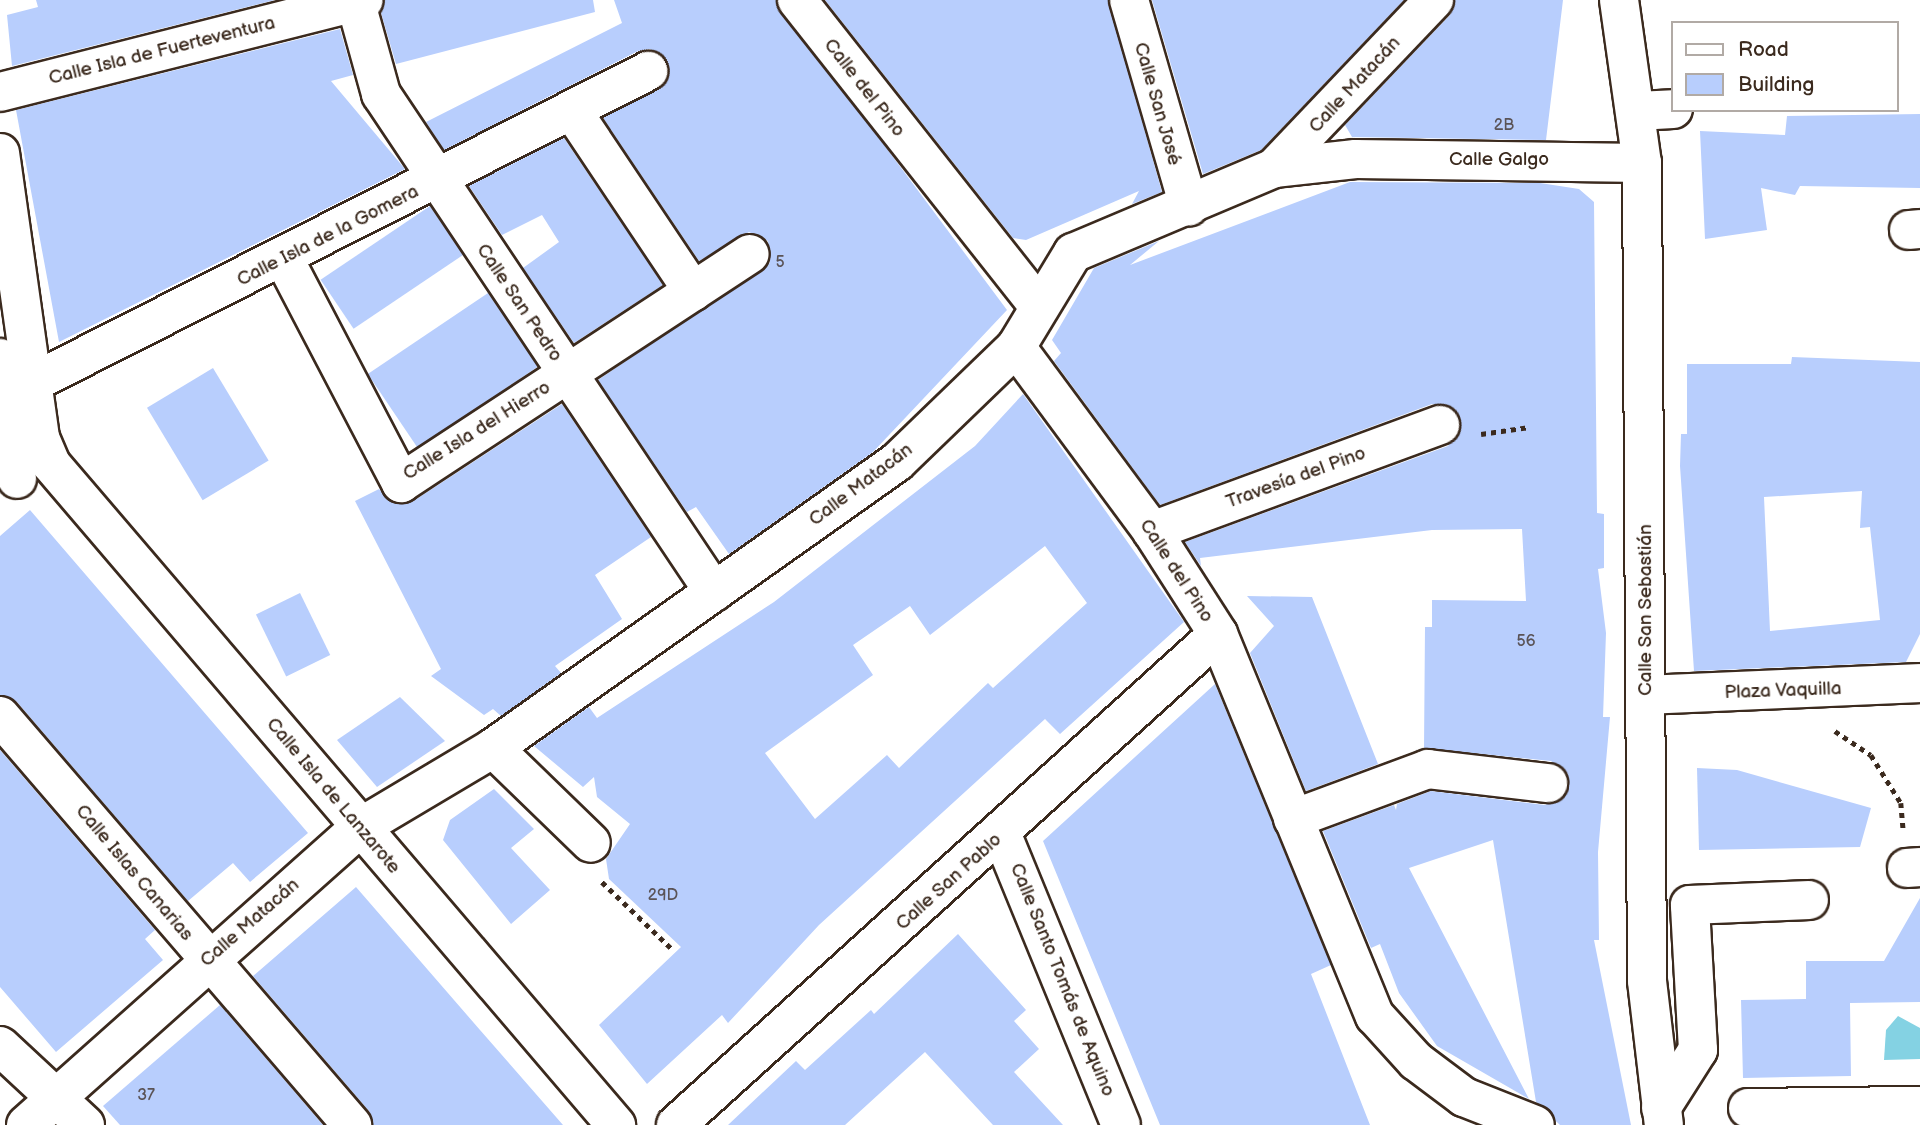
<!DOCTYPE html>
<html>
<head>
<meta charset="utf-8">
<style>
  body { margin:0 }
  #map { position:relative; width:1920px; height:1125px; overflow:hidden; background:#fff; font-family:"Balsamiq Sans",sans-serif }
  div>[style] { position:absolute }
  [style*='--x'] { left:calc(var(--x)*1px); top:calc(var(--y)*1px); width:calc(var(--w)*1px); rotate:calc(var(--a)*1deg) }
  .water>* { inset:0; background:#84d2e3 }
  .building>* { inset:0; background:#b8cefd; transform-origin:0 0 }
  .path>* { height:4.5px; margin-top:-2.25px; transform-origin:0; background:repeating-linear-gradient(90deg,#3b2a1e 0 5px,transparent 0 10px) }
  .roads { filter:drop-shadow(2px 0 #3b2a1e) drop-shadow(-2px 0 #3b2a1e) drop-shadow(0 2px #3b2a1e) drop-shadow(0 -2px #3b2a1e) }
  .minor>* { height:38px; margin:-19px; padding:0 19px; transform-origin:19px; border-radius:19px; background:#fff }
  span { translate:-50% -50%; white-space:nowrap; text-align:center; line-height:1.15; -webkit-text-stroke:7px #fff; paint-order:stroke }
  .number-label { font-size:16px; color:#5a5356 }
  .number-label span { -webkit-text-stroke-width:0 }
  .street-label { font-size:19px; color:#3b2a1e }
  .legend { position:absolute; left:1671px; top:21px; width:228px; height:91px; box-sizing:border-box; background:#fff; border:2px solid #b1aaa5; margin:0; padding:9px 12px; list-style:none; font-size:21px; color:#3b2a1e }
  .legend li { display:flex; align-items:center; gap:14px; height:35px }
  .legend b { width:35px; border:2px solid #b1aaa5 }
</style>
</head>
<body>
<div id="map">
  <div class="water">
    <div style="clip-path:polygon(1898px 1016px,1920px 1028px,1920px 1059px,1884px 1060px,1886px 1030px)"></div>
  </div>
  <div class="building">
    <div style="clip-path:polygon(36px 0,275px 0,12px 66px,7px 15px,38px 7px)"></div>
    <div style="clip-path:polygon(385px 0,593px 0,595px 12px,396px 64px,381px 13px)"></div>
    <div style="clip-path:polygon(614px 0,776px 0,1007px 310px,873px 452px,729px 554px,696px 507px,687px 512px,598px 380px,770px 263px,768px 241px,749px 232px,699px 261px,603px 118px,666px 83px,667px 61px,650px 49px,638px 51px,444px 150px,426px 122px,622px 23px)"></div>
    <div style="clip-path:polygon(825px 0,1108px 0,1162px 192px,1132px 204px,1139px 191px,1026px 240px,1013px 238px)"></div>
    <div style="clip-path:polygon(1152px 0,1404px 0,1261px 150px,1203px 174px)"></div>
    <div style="clip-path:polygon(1455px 0,1563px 0,1546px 140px,1352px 137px,1345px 125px,1450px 15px)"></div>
    <div style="clip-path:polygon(340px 29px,353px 75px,331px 81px,405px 169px,59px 342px,16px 110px)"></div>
    <div style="clip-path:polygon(1920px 114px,1920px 188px,1800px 186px,1795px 195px,1761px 188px,1767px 230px,1705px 239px,1700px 131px,1785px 135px,1787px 116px)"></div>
    <div style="clip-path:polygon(564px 138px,663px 285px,574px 343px,523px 268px,559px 242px,542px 215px,502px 235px,469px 186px)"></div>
    <div style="clip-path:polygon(1350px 182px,1540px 183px,1579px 189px,1594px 202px,1597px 513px,1604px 514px,1604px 568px,1598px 569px,1606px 633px,1603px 717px,1610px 717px,1598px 852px,1599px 940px,1594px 940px,1631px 1125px,1560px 1125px,1536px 1102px,1493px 840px,1409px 868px,1529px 1099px,1437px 1046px,1399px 993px,1380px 944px,1371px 948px,1323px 831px,1394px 805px,1396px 810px,1397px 804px,1431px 791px,1545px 805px,1566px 795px,1568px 774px,1551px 761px,1424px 748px,1425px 627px,1432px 627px,1432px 600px,1526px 601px,1522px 529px,1432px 530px,1200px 558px,1201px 566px,1185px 542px,1448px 446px,1461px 429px,1454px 409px,1432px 404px,1160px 505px,1054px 361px,1061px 353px,1052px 340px,1094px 268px,1159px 241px,1130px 265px)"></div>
    <div style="left:430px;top:206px;width:59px;height:132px;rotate:56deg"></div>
    <div style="left:488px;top:293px;width:89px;height:145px;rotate:56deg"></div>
    <div style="clip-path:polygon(evenodd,1792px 357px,1920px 362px,1920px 634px,1906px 662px,1694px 671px,1680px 466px,1681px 434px,1687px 434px,1687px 364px,1791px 364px,1792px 357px,1862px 491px,1860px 528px,1870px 527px,1880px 620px,1770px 631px,1764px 497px,1862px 491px)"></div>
    <div style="left:213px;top:368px;width:108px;height:77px;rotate:59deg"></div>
    <div style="clip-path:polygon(evenodd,1023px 394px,1184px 622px,1060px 734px,1045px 719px,819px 925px,728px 1023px,722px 1015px,647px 1084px,599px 1025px,681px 947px,609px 879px,606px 859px,630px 824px,597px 797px,594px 777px,583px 787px,534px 746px,589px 707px,597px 718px,774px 602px,975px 446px,1023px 394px,1045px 546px,1087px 603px,993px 688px,988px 683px,899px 768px,887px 755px,815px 819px,765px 753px,873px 675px,853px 645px,910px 606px,930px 635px,1045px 546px)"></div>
    <div style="clip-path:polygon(562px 404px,651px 537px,595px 575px,622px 619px,555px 666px,561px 673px,501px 716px,493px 709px,484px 715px,431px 676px,441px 669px,355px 501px,379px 489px,391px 502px,412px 502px)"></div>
    <div style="clip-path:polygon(30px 510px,308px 833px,250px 882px,233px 863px,188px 901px,17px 702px,0 695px,0 536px)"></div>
    <div style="left:300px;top:593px;width:69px;height:49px;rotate:64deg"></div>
    <div style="clip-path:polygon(1247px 596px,1312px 597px,1378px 764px,1306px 791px,1250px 653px,1274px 626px)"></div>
    <div style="clip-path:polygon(1215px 684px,1331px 965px,1311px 974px,1370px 1125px,1160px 1125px,1043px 841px)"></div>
    <div style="clip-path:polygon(400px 697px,445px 741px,377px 787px,337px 740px)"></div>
    <div style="clip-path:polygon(0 750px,155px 930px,145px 939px,163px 960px,56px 1052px,0 987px)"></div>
    <div style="clip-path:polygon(1697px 768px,1737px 770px,1871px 808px,1860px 847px,1699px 850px)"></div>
    <div style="clip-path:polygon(494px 789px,534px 829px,511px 848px,550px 890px,511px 924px,443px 840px,450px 820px)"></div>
    <div style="clip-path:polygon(356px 887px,480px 1030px,563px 1125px,373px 1125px,369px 1111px,253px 976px)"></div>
    <div style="clip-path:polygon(1920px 898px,1920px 1002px,1850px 1003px,1851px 1076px,1743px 1078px,1741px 1000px,1806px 999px,1806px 961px,1884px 961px)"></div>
    <div style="clip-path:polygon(958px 934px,1026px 1010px,1014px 1021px,1039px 1049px,1014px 1072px,1063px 1125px,993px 1125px,925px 1052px,845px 1125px,728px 1125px,796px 1061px,805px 1070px,871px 1010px,874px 1014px)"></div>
    <div style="clip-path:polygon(220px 1005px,323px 1125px,120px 1125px,103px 1106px)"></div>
  </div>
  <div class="path">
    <div style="--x:1481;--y:434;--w:49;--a:-8.1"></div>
    <div style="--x:1835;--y:731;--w:43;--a:33.7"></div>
    <div style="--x:1871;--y:755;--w:57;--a:58"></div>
    <div style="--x:1901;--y:803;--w:25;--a:85"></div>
    <div style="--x:602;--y:882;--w:97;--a:43.7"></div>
  </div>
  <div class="roads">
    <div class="minor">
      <div style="--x:355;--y:0;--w:98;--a:74.5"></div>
      <div style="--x:381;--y:94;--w:599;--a:56.23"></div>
      <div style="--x:797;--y:0;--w:389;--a:51.7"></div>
      <div style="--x:1129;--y:0;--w:215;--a:73.8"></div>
      <div style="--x:1619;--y:0;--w:165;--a:82"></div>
      <div style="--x:1642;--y:163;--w:818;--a:89.65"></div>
      <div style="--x:1647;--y:981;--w:145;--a:83.3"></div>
      <div style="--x:0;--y:92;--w:375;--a:-14.2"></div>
      <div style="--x:1637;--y:111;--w:36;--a:-3"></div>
      <div style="--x:573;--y:112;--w:216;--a:56.2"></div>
      <div style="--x:0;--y:153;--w:288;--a:82"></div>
      <div style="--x:40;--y:438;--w:28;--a:67"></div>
      <div style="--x:51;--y:464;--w:870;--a:49.48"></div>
      <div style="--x:1274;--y:168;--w:232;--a:-46.4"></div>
      <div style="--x:1909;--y:230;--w:11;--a:-5"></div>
      <div style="--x:284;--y:259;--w:253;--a:62.4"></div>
      <div style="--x:401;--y:483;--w:417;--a:-33.3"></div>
      <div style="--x:1016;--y:347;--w:229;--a:53.5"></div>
      <div style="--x:1152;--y:531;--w:122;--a:57.3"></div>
      <div style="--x:1218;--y:634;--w:413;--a:67.7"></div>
      <div style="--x:1375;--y:1016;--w:61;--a:47.7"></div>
      <div style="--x:1416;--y:1061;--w:60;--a:36.9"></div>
      <div style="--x:1464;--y:1097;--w:76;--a:21.5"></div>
      <div style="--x:0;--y:358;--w:122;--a:82"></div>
      <div style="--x:6;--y:396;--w:720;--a:-26.85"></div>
      <div style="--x:1152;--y:531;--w:307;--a:-20.2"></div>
      <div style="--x:1646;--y:695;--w:274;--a:-2.5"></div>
      <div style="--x:0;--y:716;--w:540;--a:49.28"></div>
      <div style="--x:493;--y:748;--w:136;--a:44.1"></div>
      <div style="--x:1293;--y:819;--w:144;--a:-20.3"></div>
      <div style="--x:1428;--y:769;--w:121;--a:6.7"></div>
      <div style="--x:1002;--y:835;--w:313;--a:67.7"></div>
      <div style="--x:1907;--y:868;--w:13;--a:-4"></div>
      <div style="--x:0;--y:1046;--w:116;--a:42.9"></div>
      <div style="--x:1661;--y:1108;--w:69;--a:-57.5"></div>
      <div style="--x:1698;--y:1050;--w:145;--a:-93.2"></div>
      <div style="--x:1690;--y:905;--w:119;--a:-2.4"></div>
      <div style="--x:1748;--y:1108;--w:172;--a:-0.7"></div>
      <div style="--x:26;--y:1125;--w:446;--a:-41.7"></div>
      <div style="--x:359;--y:828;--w:156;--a:-30.8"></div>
      <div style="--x:493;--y:748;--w:495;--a:-35.3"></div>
      <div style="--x:897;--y:462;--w:165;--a:-44"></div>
      <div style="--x:1016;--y:347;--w:110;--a:-58.8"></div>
      <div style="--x:1073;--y:253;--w:218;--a:-22.9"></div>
      <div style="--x:1274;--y:168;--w:82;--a:-6.3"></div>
      <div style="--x:1356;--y:159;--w:286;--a:0.8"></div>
      <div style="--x:676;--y:1125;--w:731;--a:-42.17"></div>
    </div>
  </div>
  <div class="number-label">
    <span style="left:1504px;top:126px">2B</span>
    <span style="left:780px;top:263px">5</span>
    <span style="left:1526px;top:642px">56</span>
    <span style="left:663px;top:896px">29D</span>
    <span style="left:146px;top:1096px">37</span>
  </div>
  <div class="street-label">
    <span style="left:162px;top:51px;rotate:-14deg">Calle Isla de Fuerteventura</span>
    <span style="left:1355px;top:85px;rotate:-47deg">Calle Matacán</span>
    <span style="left:864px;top:88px;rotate:52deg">Calle del Pino</span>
    <span style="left:1157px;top:104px;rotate:74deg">Calle San José</span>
    <span style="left:1499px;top:160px">Calle Galgo</span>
    <span style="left:328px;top:236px;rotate:-27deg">Calle Isla de la Gomera</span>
    <span style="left:519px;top:303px;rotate:56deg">Calle San Pedro</span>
    <span style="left:477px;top:431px;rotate:-32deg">Calle Isla del Hierro</span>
    <span style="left:1296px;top:478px;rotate:-20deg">Travesía del Pino</span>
    <span style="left:861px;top:485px;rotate:-37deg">Calle Matacán</span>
    <span style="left:1176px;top:571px;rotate:57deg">Calle del Pino</span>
    <span style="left:1646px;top:610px;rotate:-90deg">Calle San Sebastián</span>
    <span style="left:1783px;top:691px;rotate:-2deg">Plaza Vaquilla</span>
    <span style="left:333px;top:796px;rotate:50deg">Calle Isla de Lanzarote</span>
    <span style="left:134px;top:873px;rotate:50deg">Calle Islas Canarias</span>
    <span style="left:949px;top:882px;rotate:-42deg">Calle San Pablo</span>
    <span style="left:250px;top:923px;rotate:-41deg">Calle Matacán</span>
    <span style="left:1062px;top:980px;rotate:68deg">Calle Santo Tomás de Aquino</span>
  </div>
  <ul class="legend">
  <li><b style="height:9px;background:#fff"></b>Road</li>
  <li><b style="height:19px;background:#b8cefd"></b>Building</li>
  </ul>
</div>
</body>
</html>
